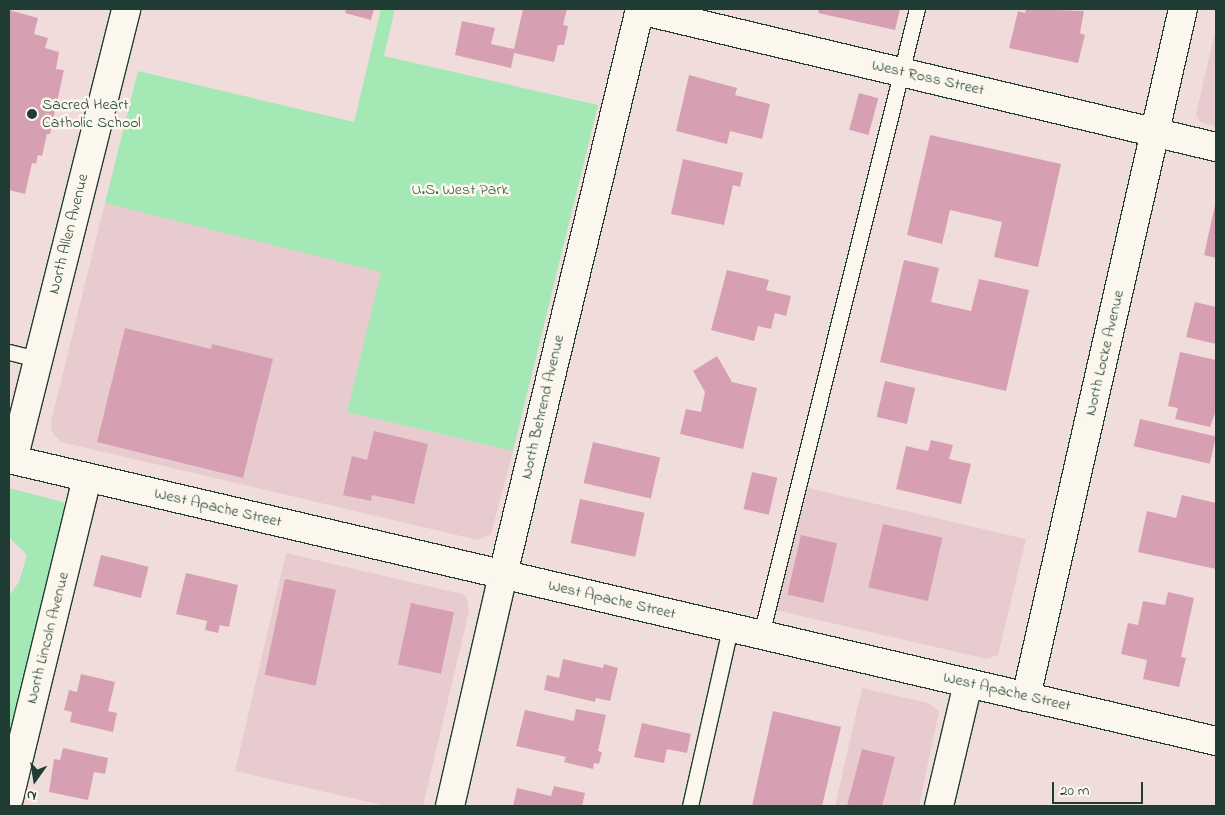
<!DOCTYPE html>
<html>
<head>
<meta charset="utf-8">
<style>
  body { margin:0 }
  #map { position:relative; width:1225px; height:815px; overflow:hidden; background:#f0dddb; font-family:"Indie Flower",sans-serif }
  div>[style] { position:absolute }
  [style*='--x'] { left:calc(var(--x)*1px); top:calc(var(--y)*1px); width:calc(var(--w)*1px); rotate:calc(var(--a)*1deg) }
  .built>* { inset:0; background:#e8cbcf }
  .green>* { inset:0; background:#a4e9b5 }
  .building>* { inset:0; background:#d7a0b2; transform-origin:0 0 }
  .roads { filter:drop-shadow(1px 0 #1f3d34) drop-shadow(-1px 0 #1f3d34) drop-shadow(0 1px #1f3d34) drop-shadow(0 -1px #1f3d34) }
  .lane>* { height:15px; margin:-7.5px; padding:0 7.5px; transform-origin:7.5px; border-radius:7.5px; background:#fbf7ec }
  .street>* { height:28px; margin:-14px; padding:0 14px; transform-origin:14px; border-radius:14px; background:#fbf7ec }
  .secondary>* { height:28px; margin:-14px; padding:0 14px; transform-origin:14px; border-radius:14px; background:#fbf7ec }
  .dots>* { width:14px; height:14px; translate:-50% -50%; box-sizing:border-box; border:2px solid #fbf7ec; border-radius:50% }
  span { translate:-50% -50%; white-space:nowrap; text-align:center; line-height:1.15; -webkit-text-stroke:5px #fbf7ec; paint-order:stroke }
  .street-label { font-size:16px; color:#1f3d34 }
  .poi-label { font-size:16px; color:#1f3d34 }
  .left { translate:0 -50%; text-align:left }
  .park-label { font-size:16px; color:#3a5f4e }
  .frame { position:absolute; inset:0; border:10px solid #1f3d34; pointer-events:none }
  .north { position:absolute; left:10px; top:755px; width:50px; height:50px; -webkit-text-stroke:4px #fbf7ec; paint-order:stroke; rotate:193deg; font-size:14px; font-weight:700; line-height:20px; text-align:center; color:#1f3d34 }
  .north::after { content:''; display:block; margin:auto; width:18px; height:22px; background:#1f3d34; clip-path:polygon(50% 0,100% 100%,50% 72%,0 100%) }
  .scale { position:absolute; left:1052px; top:782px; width:91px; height:22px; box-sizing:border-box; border:2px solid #1f3d34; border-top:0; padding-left:6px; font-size:15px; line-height:18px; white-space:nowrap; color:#1f3d34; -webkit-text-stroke:4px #fbf7ec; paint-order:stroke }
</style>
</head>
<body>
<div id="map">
  <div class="built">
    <div style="clip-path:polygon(1216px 27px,1216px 126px,1200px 122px,1196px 115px)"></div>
    <div style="clip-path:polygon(105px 203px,382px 272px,347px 412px,513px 451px,491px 534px,478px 540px,61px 442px,52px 432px,51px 421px)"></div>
    <div style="clip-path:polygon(808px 488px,1026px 539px,998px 655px,987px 659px,775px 610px)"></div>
    <div style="clip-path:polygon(286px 553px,462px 594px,467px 598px,469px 611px,423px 806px,386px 806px,235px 771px)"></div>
    <div style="clip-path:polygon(862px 688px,928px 703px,939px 711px,919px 806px,835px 806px)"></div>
  </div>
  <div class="green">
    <div style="clip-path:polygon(381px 9px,395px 9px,384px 56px,598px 105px,513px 451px,347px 412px,381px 272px,105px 203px,138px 71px,354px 122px)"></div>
    <div style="clip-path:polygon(9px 488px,63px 502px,66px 507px,9px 741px,9px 596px,19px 582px,27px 555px,9px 537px)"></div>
  </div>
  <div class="building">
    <div style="clip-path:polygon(346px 9px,374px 9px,371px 20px,345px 13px)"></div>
    <div style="clip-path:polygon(523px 9px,567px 9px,563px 25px,568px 26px,564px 45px,558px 45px,554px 62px,514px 53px,511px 68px,455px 55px,462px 21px,495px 28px,491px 44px,514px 49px)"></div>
    <div style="clip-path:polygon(819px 9px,900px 9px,895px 30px,818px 13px)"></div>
    <div style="clip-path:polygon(1026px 9px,1084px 11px,1080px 33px,1085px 35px,1078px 63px,1009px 48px,1018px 11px,1025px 13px)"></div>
    <div style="clip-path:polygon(9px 10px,38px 18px,34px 34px,48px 38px,45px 48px,59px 52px,56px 69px,64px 70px,50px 134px,47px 134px,42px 156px,38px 155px,36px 164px,32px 163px,25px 194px,9px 190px)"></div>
    <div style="clip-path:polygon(689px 75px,737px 88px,735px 95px,770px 104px,762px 139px,730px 131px,727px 144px,676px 131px)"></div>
    <div style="left:859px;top:93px;width:20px;height:38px;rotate:15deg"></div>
    <div style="clip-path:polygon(930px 135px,1061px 164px,1038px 267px,994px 257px,1002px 222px,950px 210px,942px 244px,907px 235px)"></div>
    <div style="clip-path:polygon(683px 159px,743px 173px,740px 187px,733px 185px,724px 225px,671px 214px)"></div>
    <div style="clip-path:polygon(1215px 205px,1216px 205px,1216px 258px,1204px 255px)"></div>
    <div style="clip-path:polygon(904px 260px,939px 268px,931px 302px,971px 311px,979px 279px,1029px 290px,1006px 391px,880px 362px)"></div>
    <div style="clip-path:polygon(727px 270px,769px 280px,766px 290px,791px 296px,786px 316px,775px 313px,771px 329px,758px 326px,754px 341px,711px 330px)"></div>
    <div style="clip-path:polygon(1195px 302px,1216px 307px,1216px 344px,1186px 337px)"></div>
    <div style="clip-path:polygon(125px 328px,211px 349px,212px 344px,273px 359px,243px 478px,97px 442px)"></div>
    <div style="clip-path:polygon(1180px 352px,1216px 360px,1216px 411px,1210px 427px,1175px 419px,1178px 408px,1168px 406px)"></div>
    <div style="clip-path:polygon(717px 356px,732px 382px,757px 388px,743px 449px,680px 434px,686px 409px,701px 412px,705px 392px,693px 371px)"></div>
    <div style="left:885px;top:381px;width:31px;height:37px;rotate:13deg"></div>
    <div style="left:1140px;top:419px;width:78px;height:28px;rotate:13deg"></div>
    <div style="clip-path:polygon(374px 431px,428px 444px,414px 504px,372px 495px,371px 501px,343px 495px,352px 456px,367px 460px)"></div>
    <div style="clip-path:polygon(931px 440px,953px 445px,949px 459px,971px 464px,961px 504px,896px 489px,906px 446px,928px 451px)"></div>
    <div style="left:593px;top:442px;width:69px;height:42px;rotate:13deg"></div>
    <div style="left:752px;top:472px;width:26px;height:38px;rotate:13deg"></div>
    <div style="clip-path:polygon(1182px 495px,1216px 503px,1216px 569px,1138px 552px,1147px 511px,1176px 518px)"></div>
    <div style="left:580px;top:499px;width:66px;height:45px;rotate:12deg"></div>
    <div style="left:883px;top:524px;width:61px;height:65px;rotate:13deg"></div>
    <div style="left:801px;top:535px;width:37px;height:61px;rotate:13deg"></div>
    <div style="left:101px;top:555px;width:49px;height:32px;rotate:14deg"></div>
    <div style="clip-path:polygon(186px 573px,238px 585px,229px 627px,220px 625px,218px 633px,205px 630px,207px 621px,176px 614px)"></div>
    <div style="left:285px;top:579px;width:52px;height:98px;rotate:12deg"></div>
    <div style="clip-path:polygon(1168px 592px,1194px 598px,1181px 657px,1186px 658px,1179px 687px,1143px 679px,1147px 660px,1121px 654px,1128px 623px,1138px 625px,1143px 601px,1165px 605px)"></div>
    <div style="left:411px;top:603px;width:44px;height:63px;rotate:12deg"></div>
    <div style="clip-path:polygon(563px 659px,603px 668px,604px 664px,618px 668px,610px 701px,596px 698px,595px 702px,544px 690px,547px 675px,559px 678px)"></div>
    <div style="clip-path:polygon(81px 674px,115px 682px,108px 711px,117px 713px,113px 732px,70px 722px,72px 712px,64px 710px,69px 690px,77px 692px)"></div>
    <div style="clip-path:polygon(576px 709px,606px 715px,598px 751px,602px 752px,599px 764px,594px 763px,593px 769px,564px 762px,566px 757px,516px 746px,525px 710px,574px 721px)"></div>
    <div style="clip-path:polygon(773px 711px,841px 727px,822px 806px,752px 806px)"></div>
    <div style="clip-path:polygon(642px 723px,691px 734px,687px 753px,667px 749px,664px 763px,634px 757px)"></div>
    <div style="clip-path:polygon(63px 748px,108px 758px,105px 774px,94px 772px,88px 800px,49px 792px,54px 759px,60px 760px)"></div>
    <div style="clip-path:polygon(862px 749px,895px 757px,882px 806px,847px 806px)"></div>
    <div style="clip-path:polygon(554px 786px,585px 793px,582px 806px,513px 806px,517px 788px,551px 796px)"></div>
  </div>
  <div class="roads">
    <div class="lane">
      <div style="--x:9;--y:352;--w:30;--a:14"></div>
      <div style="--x:761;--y:635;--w:645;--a:-76.01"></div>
      <div style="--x:690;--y:806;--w:182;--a:-77.3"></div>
    </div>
    <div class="street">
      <div style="--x:640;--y:10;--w:592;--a:13.38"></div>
      <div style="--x:13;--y:460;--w:465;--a:-75.9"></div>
      <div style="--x:1026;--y:697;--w:706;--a:-77.15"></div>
      <div style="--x:9;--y:798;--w:329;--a:-76.3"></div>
      <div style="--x:450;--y:806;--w:238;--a:-77.1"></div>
      <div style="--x:939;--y:806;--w:126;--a:-76.7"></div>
    </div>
    <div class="secondary">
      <div style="--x:9;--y:459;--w:1240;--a:13.15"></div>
      <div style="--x:503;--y:574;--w:581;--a:-76.37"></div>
    </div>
  </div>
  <div class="dots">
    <div style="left:32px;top:114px;background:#1f3d34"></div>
  </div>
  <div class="street-label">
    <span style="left:928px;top:78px;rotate:13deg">West Ross Street</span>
    <span style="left:69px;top:234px;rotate:-76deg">North Allen Avenue</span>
    <span style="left:1105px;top:353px;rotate:-77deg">North Locke Avenue</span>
    <span style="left:543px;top:407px;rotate:-77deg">North Behrend Avenue</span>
    <span style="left:218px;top:508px;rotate:13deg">West Apache Street</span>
    <span style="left:612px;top:600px;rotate:13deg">West Apache Street</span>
    <span style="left:48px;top:638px;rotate:-76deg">North Lincoln Avenue</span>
    <span style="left:1007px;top:692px;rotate:13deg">West Apache Street</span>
  </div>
  <div class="poi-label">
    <span class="left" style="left:42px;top:114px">Sacred Heart<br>Catholic School</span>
  </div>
  <div class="park-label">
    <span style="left:460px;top:190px">U.S. West Park</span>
  </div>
  <div class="frame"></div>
  <div class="north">N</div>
  <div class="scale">20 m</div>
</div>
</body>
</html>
